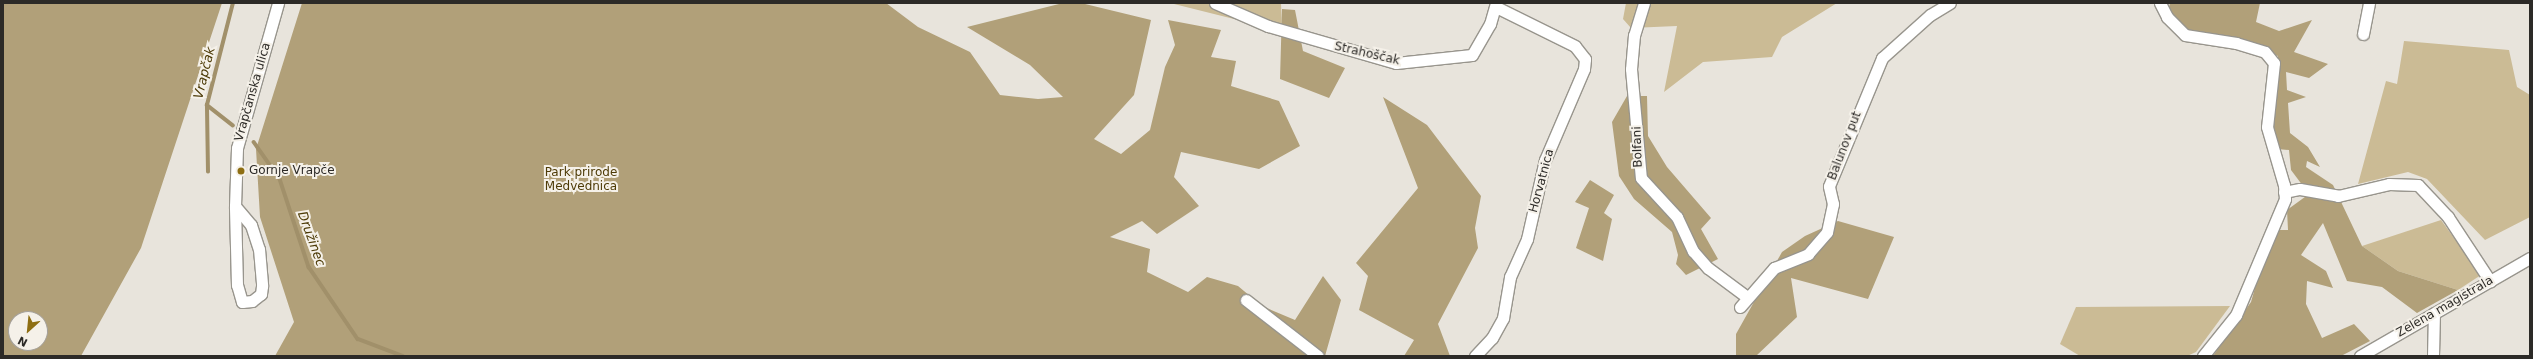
<!DOCTYPE html>
<html>
<head>
<meta charset="utf-8">
<style>
  body { margin:0 }
  #map { position:relative; width:2533px; height:359px; overflow:hidden; background:#e8e4dc; font-family:"DejaVu Sans",sans-serif }
  div>[style] { position:absolute }
  [style*='--x'] { left:calc(var(--x)*1px); top:calc(var(--y)*1px); width:calc(var(--w)*1px); rotate:calc(var(--a)*1deg) }
  .green>* { inset:0; background:#cbbb95 }
  .forest>* { inset:0; background:#b1a079 }
  .stream>* { height:3.5px; margin:-1.75px; padding:0 1.75px; transform-origin:1.75px; border-radius:1.75px; background:#a1906a }
  .roads { filter:drop-shadow(1px 0 #98958d) drop-shadow(-1px 0 #98958d) drop-shadow(0 1px #98958d) drop-shadow(0 -1px #98958d) }
  .minor>* { height:11px; margin:-5.5px; padding:0 5.5px; transform-origin:5.5px; border-radius:5.5px; background:#fff }
  .dots>* { width:11px; height:11px; translate:-50% -50%; box-sizing:border-box; border:2px solid #f5f1e9; border-radius:50% }
  span { translate:-50% -50%; white-space:nowrap; text-align:center; line-height:1.15; -webkit-text-stroke:4px #f5f1e9; paint-order:stroke }
  .street-label { font-size:12px; color:#2c2a27 }
  .poi-label { font-size:12px; color:#2c2a27 }
  .left { translate:0 -50%; text-align:left }
  .park-label { font-size:12px; color:#4e3b07 }
  .water-label { font-size:13px; color:#4c3a06; font-style:italic }
  .frame { position:absolute; inset:0; border:4px solid #2c2a27; pointer-events:none }
  .north { position:absolute; left:8px; top:311px; width:40px; height:40px; box-sizing:border-box; background:#f5f1e9; border:1px solid #a5a19b; border-radius:50%; rotate:207deg; font-size:11px; font-weight:700; line-height:16px; text-align:center; color:#2c2a27 }
  .north::after { content:''; display:block; margin:auto; width:14px; height:18px; background:#8e6e12; clip-path:polygon(50% 0,100% 100%,50% 72%,0 100%) }
</style>
</head>
<body>
<div id="map">
  <div class="green">
    <div style="clip-path:polygon(1170px 3px,1281px 3px,1282px 31px)"></div>
    <div style="clip-path:polygon(1626px 3px,1837px 3px,1782px 37px,1772px 57px,1703px 62px,1664px 92px,1677px 26px,1631px 28px,1623px 19px)"></div>
    <div style="clip-path:polygon(2404px 41px,2509px 50px,2517px 87px,2530px 95px,2530px 217px,2485px 240px,2427px 179px,2408px 172px,2358px 184px,2386px 81px,2397px 84px)"></div>
    <div style="clip-path:polygon(2441px 220px,2481px 275px,2458px 290px,2398px 271px,2362px 246px)"></div>
    <div style="clip-path:polygon(2230px 306px,2196px 352px,2187px 356px,2080px 356px,2060px 344px,2076px 307px)"></div>
  </div>
  <div class="forest">
    <div style="clip-path:polygon(evenodd,3px 3px,222px 3px,141px 248px,81px 356px,3px 356px,3px 3px,16px 319px,40px 319px,40px 343px,16px 343px,16px 319px)"></div>
    <div style="clip-path:polygon(302px 3px,886px 3px,918px 27px,970px 52px,1000px 95px,1038px 99px,1063px 97px,1030px 65px,967px 27px,1063px 3px,1081px 3px,1151px 20px,1134px 95px,1094px 139px,1121px 154px,1150px 130px,1165px 67px,1175px 45px,1168px 20px,1221px 30px,1211px 57px,1236px 61px,1231px 86px,1279px 101px,1300px 146px,1259px 169px,1181px 152px,1174px 177px,1199px 206px,1157px 234px,1142px 221px,1110px 237px,1150px 249px,1147px 272px,1188px 292px,1207px 277px,1238px 286px,1262px 306px,1295px 320px,1323px 276px,1341px 300px,1325px 356px,275px 356px,294px 322px,260px 217px,256px 149px)"></div>
    <div style="clip-path:polygon(2170px 3px,2260px 3px,2256px 22px,2279px 31px,2312px 20px,2294px 52px,2328px 64px,2309px 78px,2286px 72px,2287px 90px,2306px 97px,2288px 103px,2290px 133px,2308px 147px,2320px 167px,2307px 161px,2306px 167px,2333px 185px,2362px 246px,2398px 271px,2458px 290px,2417px 313px,2382px 287px,2347px 281px,2323px 223px,2301px 255px,2326px 271px,2333px 288px,2307px 281px,2306px 304px,2322px 338px,2354px 324px,2370px 341px,2341px 356px,2213px 356px,2251px 302px,2261px 267px,2277px 230px,2288px 230px,2287px 210px,2309px 194px,2291px 170px,2289px 150px,2277px 149px,2271px 125px,2278px 56px,2217px 35px,2188px 30px,2168px 12px)"></div>
    <div style="clip-path:polygon(1282px 9px,1295px 10px,1303px 51px,1345px 68px,1329px 98px,1280px 79px)"></div>
    <div style="clip-path:polygon(1627px 96px,1647px 96px,1648px 136px,1667px 167px,1711px 218px,1701px 229px,1718px 259px,1686px 275px,1676px 264px,1678px 255px,1672px 232px,1634px 199px,1619px 176px,1612px 122px)"></div>
    <div style="clip-path:polygon(1383px 97px,1427px 125px,1481px 196px,1475px 228px,1478px 248px,1438px 324px,1450px 356px,1404px 356px,1414px 340px,1359px 310px,1368px 276px,1356px 263px,1418px 188px)"></div>
    <div style="clip-path:polygon(1590px 180px,1614px 195px,1604px 213px,1612px 219px,1603px 261px,1576px 248px,1589px 208px,1575px 202px)"></div>
    <div style="clip-path:polygon(1838px 221px,1894px 237px,1868px 299px,1791px 278px,1797px 317px,1756px 356px,1736px 356px,1736px 334px,1782px 252px,1805px 236px)"></div>
  </div>
  <div class="stream">
    <div style="--x:207;--y:105;--w:33;--a:38"></div>
    <div style="--x:254;--y:142;--w:45;--a:54.9"></div>
    <div style="--x:280;--y:179;--w:93;--a:71.8"></div>
    <div style="--x:309;--y:267;--w:87;--a:55.8"></div>
    <div style="--x:358;--y:339;--w:48;--a:20.7"></div>
    <div style="--x:208;--y:172;--w:67;--a:-90.9"></div>
    <div style="--x:207;--y:105;--w:105;--a:-75.7"></div>
  </div>
  <div class="roads">
    <div class="minor">
      <div style="--x:1215;--y:3;--w:58;--a:23.5"></div>
      <div style="--x:1268;--y:26;--w:133;--a:16.1"></div>
      <div style="--x:1396;--y:63;--w:76;--a:-6"></div>
      <div style="--x:1472;--y:55;--w:36;--a:-60"></div>
      <div style="--x:1490;--y:24;--w:22;--a:-74"></div>
      <div style="--x:1644;--y:3;--w:34;--a:107"></div>
      <div style="--x:1634;--y:35;--w:34;--a:95"></div>
      <div style="--x:1631;--y:69;--w:109;--a:84.8"></div>
      <div style="--x:1641;--y:178;--w:53;--a:47.3"></div>
      <div style="--x:1677;--y:217;--w:38;--a:65"></div>
      <div style="--x:1693;--y:251;--w:23;--a:49"></div>
      <div style="--x:1708;--y:268;--w:49;--a:36.6"></div>
      <div style="--x:2160;--y:3;--w:16;--a:63"></div>
      <div style="--x:2167;--y:17;--w:25;--a:45"></div>
      <div style="--x:2185;--y:35;--w:52;--a:8.9"></div>
      <div style="--x:2236;--y:43;--w:30;--a:17"></div>
      <div style="--x:2265;--y:52;--w:14;--a:51"></div>
      <div style="--x:2274;--y:63;--w:64;--a:96.2"></div>
      <div style="--x:2267;--y:127;--w:60;--a:73.7"></div>
      <div style="--x:2284;--y:185;--w:14;--a:86"></div>
      <div style="--x:2285;--y:199;--w:126;--a:112.9"></div>
      <div style="--x:2236;--y:315;--w:53;--a:128.8"></div>
      <div style="--x:2363;--y:34;--w:32;--a:-79"></div>
      <div style="--x:2284;--y:192;--w:16;--a:-11"></div>
      <div style="--x:2300;--y:189;--w:39;--a:10"></div>
      <div style="--x:2338;--y:196;--w:52;--a:-13.2"></div>
      <div style="--x:2389;--y:184;--w:29;--a:2"></div>
      <div style="--x:2418;--y:185;--w:44;--a:46.8"></div>
      <div style="--x:2448;--y:217;--w:77;--a:56.7"></div>
      <div style="--x:235;--y:206;--w:25;--a:50"></div>
      <div style="--x:251;--y:225;--w:25;--a:72"></div>
      <div style="--x:259;--y:249;--w:37;--a:85"></div>
      <div style="--x:262;--y:286;--w:8;--a:97"></div>
      <div style="--x:261;--y:294;--w:11;--a:142"></div>
      <div style="--x:252;--y:301;--w:10;--a:174"></div>
      <div style="--x:242;--y:302;--w:18;--a:-106"></div>
      <div style="--x:237;--y:285;--w:79;--a:-91.5"></div>
      <div style="--x:235;--y:206;--w:58;--a:-88"></div>
      <div style="--x:237;--y:148;--w:151;--a:-74.2"></div>
      <div style="--x:1246;--y:300;--w:91;--a:37.9"></div>
      <div style="--x:1740;--y:307;--w:52;--a:-48.9"></div>
      <div style="--x:1774;--y:268;--w:37;--a:-22"></div>
      <div style="--x:1808;--y:254;--w:29;--a:-49"></div>
      <div style="--x:1827;--y:232;--w:29;--a:-78"></div>
      <div style="--x:1833;--y:204;--w:18;--a:-103"></div>
      <div style="--x:1829;--y:186;--w:139;--a:-67.5"></div>
      <div style="--x:1882;--y:58;--w:64;--a:-41.9"></div>
      <div style="--x:1930;--y:15;--w:23;--a:-31"></div>
      <div style="--x:1475;--y:356;--w:25;--a:-47"></div>
      <div style="--x:1492;--y:338;--w:23;--a:-61"></div>
      <div style="--x:1503;--y:318;--w:42;--a:-80.3"></div>
      <div style="--x:1510;--y:277;--w:42;--a:-65.9"></div>
      <div style="--x:1527;--y:239;--w:81;--a:-77.2"></div>
      <div style="--x:1545;--y:160;--w:99;--a:-66.8"></div>
      <div style="--x:1584;--y:69;--w:10;--a:-84"></div>
      <div style="--x:1585;--y:59;--w:16;--a:-128"></div>
      <div style="--x:1575;--y:46;--w:88;--a:-153.7"></div>
      <div style="--x:2360;--y:356;--w:196;--a:-30"></div>
      <div style="--x:2433;--y:356;--w:43;--a:-88.7"></div>
    </div>
  </div>
  <div class="dots">
    <div style="left:241px;top:171px;background:#8e6e12"></div>
  </div>
  <div class="street-label">
    <span style="left:1367px;top:54px;rotate:13deg">Strahoščak</span>
    <span style="left:253px;top:92px;rotate:-74deg">Vrapčanska ulica</span>
    <span style="left:1845px;top:146px;rotate:-69deg">Balunov put</span>
    <span style="left:1638px;top:147px;rotate:-92deg">Bolfani</span>
    <span style="left:1542px;top:181px;rotate:-75deg">Horvatnica</span>
    <span style="left:2445px;top:307px;rotate:-30deg">Zelena magistrala</span>
  </div>
  <div class="poi-label">
    <span class="left" style="left:249px;top:171px">Gornje Vrapče</span>
  </div>
  <div class="park-label">
    <span style="left:581px;top:180px">Park prirode<br>Medvednica</span>
  </div>
  <div class="water-label">
    <span style="left:205px;top:73px;rotate:-76deg">Vrapčak</span>
    <span style="left:311px;top:239px;rotate:70deg">Družinec</span>
  </div>
  <div class="frame"></div>
  <div class="north">N</div>
</div>
</body>
</html>
